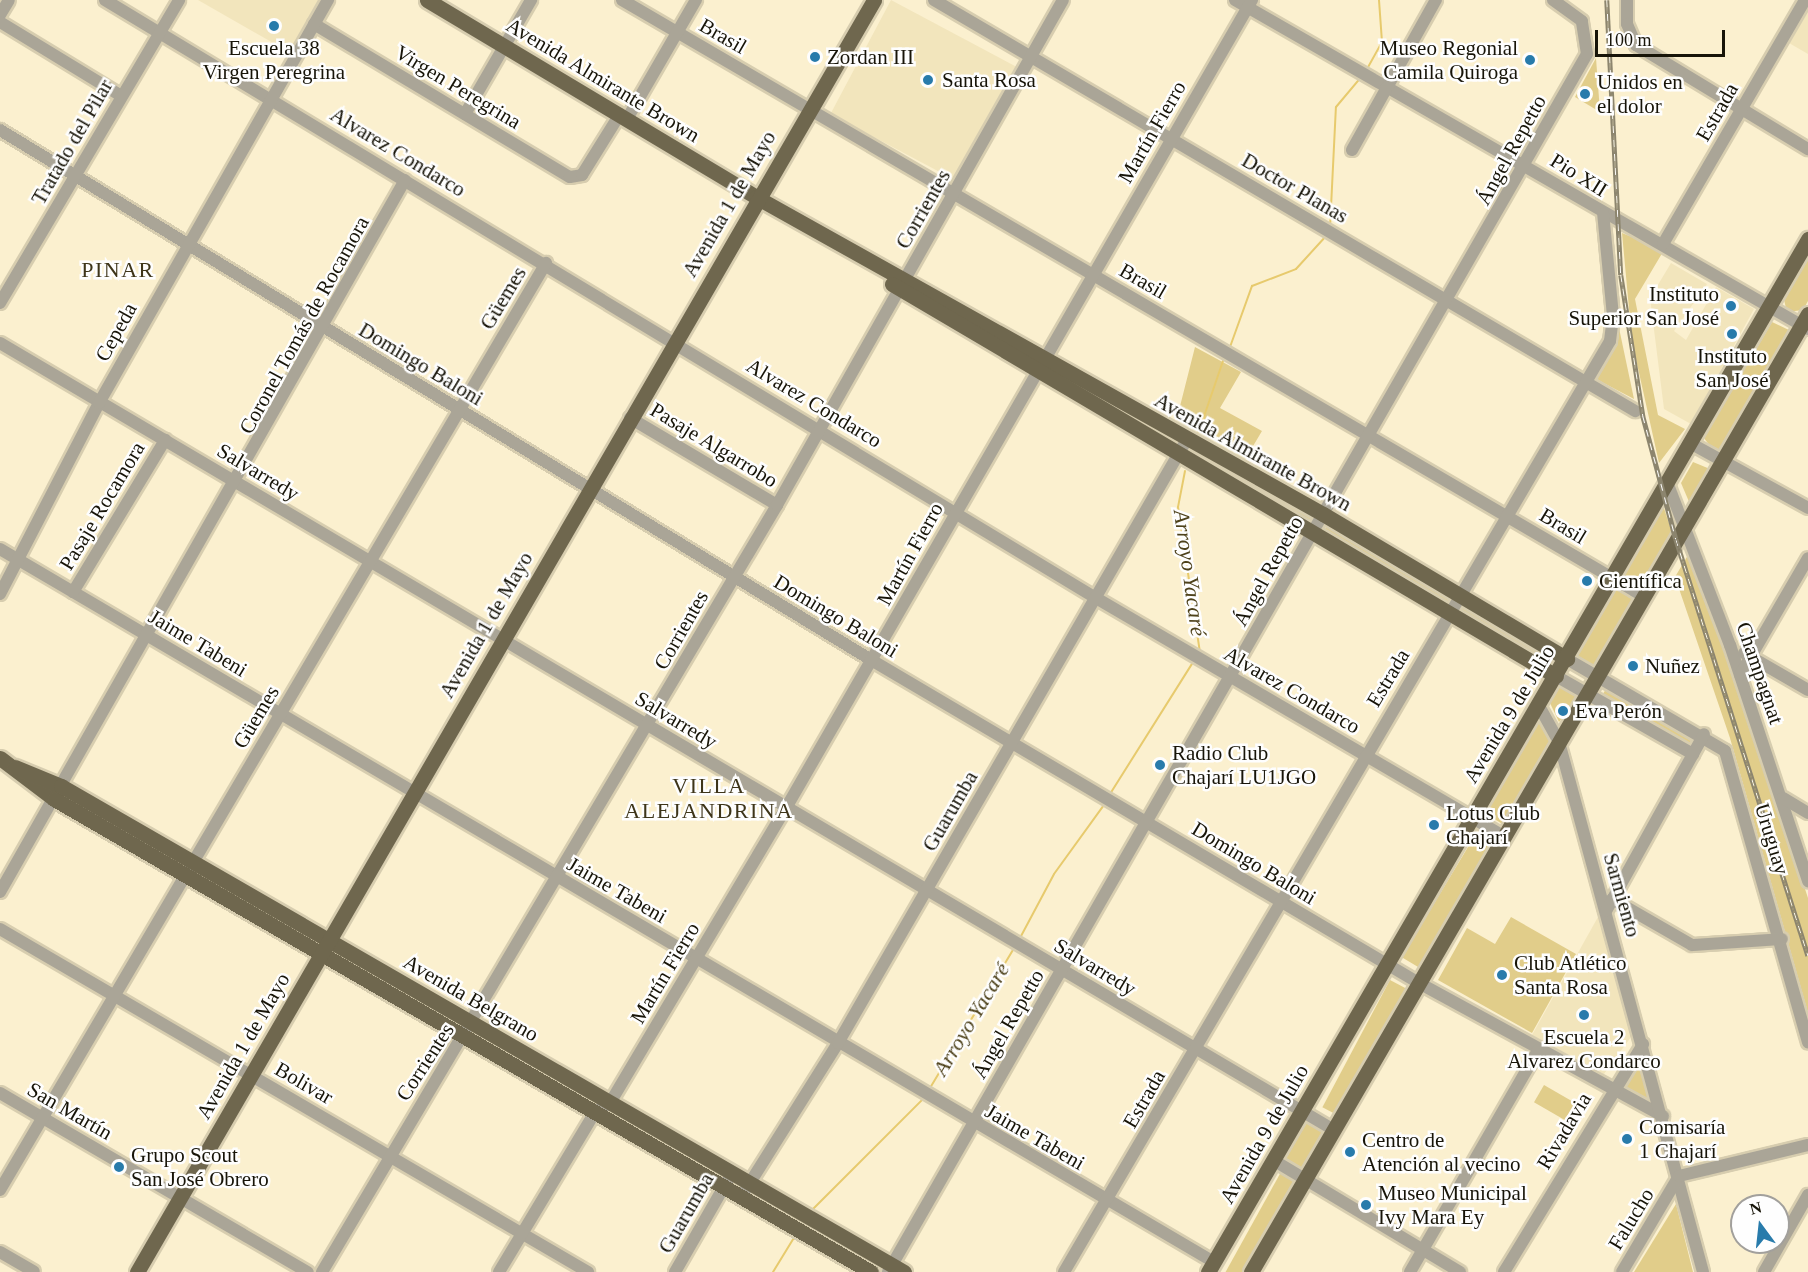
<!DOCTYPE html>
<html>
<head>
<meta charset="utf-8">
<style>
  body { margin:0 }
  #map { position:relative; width:1808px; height:1272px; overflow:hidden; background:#fbf0cf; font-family:Georgia,serif }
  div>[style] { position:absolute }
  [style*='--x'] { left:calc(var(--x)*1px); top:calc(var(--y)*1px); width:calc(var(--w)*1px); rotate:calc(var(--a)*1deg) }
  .built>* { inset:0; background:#f2e5bc; transform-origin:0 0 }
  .green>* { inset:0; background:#e1cd8a; transform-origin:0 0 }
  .stream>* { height:2px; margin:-1px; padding:0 1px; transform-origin:1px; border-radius:1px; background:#e7ca6d }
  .roads { filter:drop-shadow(2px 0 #d7cdaf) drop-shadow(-2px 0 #d7cdaf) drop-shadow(0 2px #d7cdaf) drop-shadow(0 -2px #d7cdaf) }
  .minor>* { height:12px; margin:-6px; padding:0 6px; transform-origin:6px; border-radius:6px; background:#aaa597 }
  .major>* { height:15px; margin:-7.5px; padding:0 7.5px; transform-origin:7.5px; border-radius:7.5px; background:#6f674e }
  .rail>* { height:4.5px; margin-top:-2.25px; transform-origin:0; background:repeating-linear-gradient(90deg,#fefefe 0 7px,#8c856e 0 14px); box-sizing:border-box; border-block:2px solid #8c856e }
  .dots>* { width:16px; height:16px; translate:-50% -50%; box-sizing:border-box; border:3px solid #fefefe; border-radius:50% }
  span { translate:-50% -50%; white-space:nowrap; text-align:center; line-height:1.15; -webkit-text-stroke:5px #fefefe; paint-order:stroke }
  .street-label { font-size:21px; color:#171408 }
  .poi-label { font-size:21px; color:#171408 }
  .right { translate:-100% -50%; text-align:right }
  .left { translate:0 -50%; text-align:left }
  .neighbourhood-label { font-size:22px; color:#3e3519; letter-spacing:1.5px }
  .water-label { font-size:22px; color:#4e421b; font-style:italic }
  .north { position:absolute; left:1730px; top:1194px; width:60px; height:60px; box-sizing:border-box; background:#fefefe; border:2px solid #a2a09c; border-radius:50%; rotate:345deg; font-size:16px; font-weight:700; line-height:24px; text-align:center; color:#171408 }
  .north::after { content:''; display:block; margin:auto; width:21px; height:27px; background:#287bab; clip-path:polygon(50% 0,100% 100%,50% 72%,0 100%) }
  .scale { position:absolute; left:1595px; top:30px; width:130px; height:27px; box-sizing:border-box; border:3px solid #171408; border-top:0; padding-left:8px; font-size:18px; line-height:21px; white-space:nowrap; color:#171408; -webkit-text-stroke:4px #fefefe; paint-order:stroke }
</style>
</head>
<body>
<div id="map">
  <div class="built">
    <div style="clip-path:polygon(198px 0,319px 0,289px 52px)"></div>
    <div style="left:891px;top:0;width:143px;height:129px;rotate:28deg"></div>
    <div style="clip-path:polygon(1808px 12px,1808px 54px,1789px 43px)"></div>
    <div style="clip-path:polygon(1671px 263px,1707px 284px,1674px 331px,1686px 340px,1716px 287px,1754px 309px,1691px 424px,1664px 409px,1650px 298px)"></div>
    <div style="clip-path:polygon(1598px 917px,1631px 1037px,1604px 1074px,1532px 1035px)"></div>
  </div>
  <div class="green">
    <div style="clip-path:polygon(1596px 58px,1600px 112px,1575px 97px)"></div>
    <div style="clip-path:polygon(1622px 233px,1664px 250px,1635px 299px,1658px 415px,1685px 429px,1659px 463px,1632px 341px)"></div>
    <div style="clip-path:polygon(1808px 253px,1808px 301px,1803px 310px,1787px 312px,1783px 296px)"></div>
    <div style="clip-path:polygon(1772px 322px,1791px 331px,1722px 450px,1715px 453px,1704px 438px)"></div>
    <div style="clip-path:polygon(1619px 328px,1634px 399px,1594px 378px)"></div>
    <div style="clip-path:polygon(1195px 347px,1241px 372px,1220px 408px,1262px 431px,1240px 468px,1175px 426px)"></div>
    <div style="clip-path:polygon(1195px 451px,1314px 518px,1310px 526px,1192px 456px)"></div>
    <div style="clip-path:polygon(1693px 462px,1710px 469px,1690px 504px,1681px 483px)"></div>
    <div style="clip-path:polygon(1663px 505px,1673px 536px,1642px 589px,1620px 575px)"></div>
    <div style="left:1328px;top:524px;width:143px;height:12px;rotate:31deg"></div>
    <div style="clip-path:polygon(1688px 555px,1695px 557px,1808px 898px,1808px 1013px,1730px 738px,1675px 577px)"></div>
    <div style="left:1612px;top:585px;width:28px;height:79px;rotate:30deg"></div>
    <div style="clip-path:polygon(1464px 602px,1554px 661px,1550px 667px,1457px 614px)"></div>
    <div style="clip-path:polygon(1559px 687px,1576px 695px,1576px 701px,1559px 722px,1550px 703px)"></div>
    <div style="clip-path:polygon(1606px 689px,1694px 738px,1689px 748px,1601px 697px)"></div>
    <div style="clip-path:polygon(1543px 722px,1552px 743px,1504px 825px,1485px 813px,1536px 723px)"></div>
    <div style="left:1477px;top:832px;width:21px;height:146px;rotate:31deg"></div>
    <div style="clip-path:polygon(1511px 917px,1576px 954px,1532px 1033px,1438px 980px,1467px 928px,1495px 944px)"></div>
    <div style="left:1390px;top:980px;width:21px;height:144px;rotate:28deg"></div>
    <div style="clip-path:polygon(1643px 1048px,1661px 1113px,1615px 1088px)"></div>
    <div style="left:1544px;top:1085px;width:36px;height:20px;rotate:30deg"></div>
    <div style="left:1307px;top:1122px;width:22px;height:44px;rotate:30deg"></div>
    <div style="left:1281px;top:1172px;width:21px;height:116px;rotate:29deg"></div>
    <div style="clip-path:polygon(1676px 1204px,1693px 1272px,1634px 1272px)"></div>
  </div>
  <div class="stream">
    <div style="--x:1367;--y:69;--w:31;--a:-61"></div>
    <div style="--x:1382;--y:42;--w:42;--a:-94.1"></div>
    <div style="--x:1330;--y:228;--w:121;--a:-87.2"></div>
    <div style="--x:1336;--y:107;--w:40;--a:-50"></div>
    <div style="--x:1230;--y:347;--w:65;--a:-70.2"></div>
    <div style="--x:1252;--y:286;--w:47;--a:-21.1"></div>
    <div style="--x:1296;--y:269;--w:45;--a:-47.7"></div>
    <div style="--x:1199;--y:431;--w:74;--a:-71.1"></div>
    <div style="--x:1185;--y:471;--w:37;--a:101"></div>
    <div style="--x:1178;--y:507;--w:147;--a:81.4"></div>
    <div style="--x:1110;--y:794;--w:160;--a:-57.8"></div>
    <div style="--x:1020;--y:938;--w:72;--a:-62"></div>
    <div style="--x:1054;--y:874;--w:85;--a:-54.1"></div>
    <div style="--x:930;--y:1088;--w:161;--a:-59"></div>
    <div style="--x:811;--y:1211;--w:160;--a:-45"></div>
    <div style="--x:773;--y:1272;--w:42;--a:-58.6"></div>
  </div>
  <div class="roads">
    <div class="minor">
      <div style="--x:105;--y:0;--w:1157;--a:31.11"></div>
      <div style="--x:1096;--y:598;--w:472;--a:30.3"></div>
      <div style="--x:622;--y:0;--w:1182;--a:30.27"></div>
      <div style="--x:934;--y:0;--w:813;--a:30.38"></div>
      <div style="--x:1235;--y:0;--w:661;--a:29.86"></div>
      <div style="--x:1627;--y:0;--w:24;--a:90"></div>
      <div style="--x:1627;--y:24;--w:23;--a:67"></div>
      <div style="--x:1636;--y:45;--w:201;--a:31.2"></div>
      <div style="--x:0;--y:15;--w:17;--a:-59"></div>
      <div style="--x:0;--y:22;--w:142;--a:31.4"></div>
      <div style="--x:314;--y:24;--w:298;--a:30.9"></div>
      <div style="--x:570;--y:177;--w:12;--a:-9"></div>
      <div style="--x:582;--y:175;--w:72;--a:-58.1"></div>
      <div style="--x:465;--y:114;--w:132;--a:-59.9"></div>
      <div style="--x:627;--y:119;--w:138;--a:-59.9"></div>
      <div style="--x:0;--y:130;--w:1022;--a:31.31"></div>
      <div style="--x:873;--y:661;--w:634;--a:30.53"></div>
      <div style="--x:1419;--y:983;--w:278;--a:28.6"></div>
      <div style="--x:1352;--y:150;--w:172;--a:-60.8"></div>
      <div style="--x:1663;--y:244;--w:282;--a:-59.8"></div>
      <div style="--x:0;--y:303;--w:352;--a:-59.4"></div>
      <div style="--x:0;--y:343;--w:1549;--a:30.54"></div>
      <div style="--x:630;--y:418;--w:171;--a:30.6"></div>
      <div style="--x:1690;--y:443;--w:135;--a:28.8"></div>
      <div style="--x:1667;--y:482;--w:175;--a:68.9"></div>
      <div style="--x:1730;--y:645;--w:249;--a:71.7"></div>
      <div style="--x:0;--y:549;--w:1408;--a:30.43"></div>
      <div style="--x:73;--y:592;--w:178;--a:-58.8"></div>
      <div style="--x:0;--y:594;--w:215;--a:-62.6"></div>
      <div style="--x:99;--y:403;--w:464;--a:-60.4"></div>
      <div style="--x:1744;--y:653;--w:74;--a:30"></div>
      <div style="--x:1567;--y:659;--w:183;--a:30.2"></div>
      <div style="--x:1725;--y:751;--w:303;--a:74.1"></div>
      <div style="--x:1740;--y:675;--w:135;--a:-59.8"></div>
      <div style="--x:1556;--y:676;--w:158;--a:29.7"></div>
      <div style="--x:1539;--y:706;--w:41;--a:60.9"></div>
      <div style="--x:1559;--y:742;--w:549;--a:74.8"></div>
      <div style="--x:1783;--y:798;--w:29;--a:31"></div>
      <div style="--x:0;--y:892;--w:819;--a:-60.37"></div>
      <div style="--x:1612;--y:899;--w:92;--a:29.9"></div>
      <div style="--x:1692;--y:945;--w:90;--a:-3.8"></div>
      <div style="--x:1606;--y:911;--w:202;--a:-61"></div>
      <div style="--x:0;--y:929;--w:681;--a:30.26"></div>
      <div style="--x:0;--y:1093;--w:356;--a:30.2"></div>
      <div style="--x:1273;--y:1160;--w:218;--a:30.9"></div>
      <div style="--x:0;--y:1190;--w:1076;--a:-59.5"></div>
      <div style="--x:741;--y:1197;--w:182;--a:-57.8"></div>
      <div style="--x:838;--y:1043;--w:695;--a:-59.97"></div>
      <div style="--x:0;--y:1252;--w:39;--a:30"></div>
      <div style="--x:322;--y:1272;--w:892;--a:-59.32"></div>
      <div style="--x:777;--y:505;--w:580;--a:-60.48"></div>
      <div style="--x:499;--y:1272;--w:187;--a:-59"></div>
      <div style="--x:595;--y:1112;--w:17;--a:-31"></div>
      <div style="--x:610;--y:1103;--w:344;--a:-59.2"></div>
      <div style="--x:786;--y:808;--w:933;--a:-60.03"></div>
      <div style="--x:675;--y:1272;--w:106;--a:-60.1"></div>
      <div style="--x:888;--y:1272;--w:1404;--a:-60.15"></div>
      <div style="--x:1587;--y:54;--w:33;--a:-99"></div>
      <div style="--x:1582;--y:21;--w:36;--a:-144"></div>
      <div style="--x:1064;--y:1272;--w:1079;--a:-59.61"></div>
      <div style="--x:1610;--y:341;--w:25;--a:-83"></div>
      <div style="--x:1613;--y:316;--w:103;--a:-95.5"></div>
      <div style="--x:1410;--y:1272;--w:256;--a:-60"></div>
      <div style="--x:1504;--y:1272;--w:267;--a:-58.6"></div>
      <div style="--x:1622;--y:1272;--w:112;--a:-59.3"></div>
      <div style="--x:1679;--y:1176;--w:133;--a:-13.5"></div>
      <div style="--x:1764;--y:1272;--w:89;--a:-60.3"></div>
    </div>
    <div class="major">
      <div style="--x:427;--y:0;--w:383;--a:30.9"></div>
      <div style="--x:756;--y:197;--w:650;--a:29.21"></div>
      <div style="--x:1323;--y:514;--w:284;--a:30.7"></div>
      <div style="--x:892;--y:284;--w:771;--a:30.56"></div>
      <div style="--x:0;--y:758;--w:68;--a:37.2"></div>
      <div style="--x:54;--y:799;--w:944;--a:30.07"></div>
      <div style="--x:15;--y:767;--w:50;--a:22.4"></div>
      <div style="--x:61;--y:786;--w:973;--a:29.96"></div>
      <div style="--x:137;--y:1272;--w:1470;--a:-59.91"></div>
      <div style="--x:1208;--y:1272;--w:1195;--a:-59.85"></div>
      <div style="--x:1251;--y:1272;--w:1108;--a:-59.83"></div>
    </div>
  </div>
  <div class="rail">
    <div style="--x:1607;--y:0;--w:275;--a:87.1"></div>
    <div style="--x:1621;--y:275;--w:143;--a:81.1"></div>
    <div style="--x:1643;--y:416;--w:127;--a:75"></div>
    <div style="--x:1676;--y:539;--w:437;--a:72.4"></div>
  </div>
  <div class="dots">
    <div style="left:274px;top:26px;background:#287bab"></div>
    <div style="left:815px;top:57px;background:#287bab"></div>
    <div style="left:1530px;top:60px;background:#287bab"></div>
    <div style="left:928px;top:80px;background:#287bab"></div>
    <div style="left:1585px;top:94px;background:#287bab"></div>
    <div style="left:1731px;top:306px;background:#287bab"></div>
    <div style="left:1732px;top:334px;background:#287bab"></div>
    <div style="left:1587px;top:581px;background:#287bab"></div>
    <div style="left:1633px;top:666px;background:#287bab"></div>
    <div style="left:1563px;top:711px;background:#287bab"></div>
    <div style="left:1160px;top:765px;background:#287bab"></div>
    <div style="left:1434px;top:825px;background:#287bab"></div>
    <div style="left:1502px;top:975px;background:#287bab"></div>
    <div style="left:1584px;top:1015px;background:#287bab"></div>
    <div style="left:1627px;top:1139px;background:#287bab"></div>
    <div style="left:1350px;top:1152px;background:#287bab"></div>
    <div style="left:119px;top:1167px;background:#287bab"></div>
    <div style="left:1366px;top:1205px;background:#287bab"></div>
  </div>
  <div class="street-label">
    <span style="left:723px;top:36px;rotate:30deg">Brasil</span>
    <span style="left:603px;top:80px;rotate:31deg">Avenida Almirante Brown</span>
    <span style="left:458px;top:87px;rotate:31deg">Virgen Peregrina</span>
    <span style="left:1717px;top:112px;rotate:-60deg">Estrada</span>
    <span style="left:1152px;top:132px;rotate:-60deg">Martín Fierro</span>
    <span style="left:72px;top:142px;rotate:-60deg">Tratado del Pilar</span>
    <span style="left:1511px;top:150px;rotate:-61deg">Ángel Repetto</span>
    <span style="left:398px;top:152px;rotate:31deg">Alvarez Condarco</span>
    <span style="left:1579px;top:175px;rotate:32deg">Pio XII</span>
    <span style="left:1295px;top:188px;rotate:30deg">Doctor Planas</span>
    <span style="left:729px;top:204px;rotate:-60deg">Avenida 1 de Mayo</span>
    <span style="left:923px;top:209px;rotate:-60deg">Corrientes</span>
    <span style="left:1143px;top:281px;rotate:30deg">Brasil</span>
    <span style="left:503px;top:298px;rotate:-59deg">Güemes</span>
    <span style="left:304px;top:325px;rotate:-61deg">Coronel Tomás de Rocamora</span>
    <span style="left:116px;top:332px;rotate:-61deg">Cepeda</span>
    <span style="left:421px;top:364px;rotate:31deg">Domingo Baloni</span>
    <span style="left:814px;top:403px;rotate:31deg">Alvarez Condarco</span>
    <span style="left:714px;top:445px;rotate:31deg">Pasaje Algarrobo</span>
    <span style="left:1253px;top:452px;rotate:29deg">Avenida Almirante Brown</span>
    <span style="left:258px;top:472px;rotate:31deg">Salvarredy</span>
    <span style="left:102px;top:506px;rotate:-59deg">Pasaje Rocamora</span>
    <span style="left:1563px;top:526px;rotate:31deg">Brasil</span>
    <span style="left:910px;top:554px;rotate:-61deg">Martín Fierro</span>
    <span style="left:1268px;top:571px;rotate:-61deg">Ángel Repetto</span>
    <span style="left:836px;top:616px;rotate:31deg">Domingo Baloni</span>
    <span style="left:486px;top:625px;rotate:-60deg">Avenida 1 de Mayo</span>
    <span style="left:681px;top:630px;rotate:-60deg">Corrientes</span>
    <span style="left:198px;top:643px;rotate:31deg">Jaime Tabeni</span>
    <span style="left:1760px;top:673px;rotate:71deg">Champagnat</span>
    <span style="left:1388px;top:678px;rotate:-59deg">Estrada</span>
    <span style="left:1292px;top:690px;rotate:30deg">Alvarez Condarco</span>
    <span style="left:1509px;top:714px;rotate:-59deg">Avenida 9 de Julio</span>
    <span style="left:256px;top:717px;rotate:-59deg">Güemes</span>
    <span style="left:676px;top:720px;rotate:31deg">Salvarredy</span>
    <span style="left:950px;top:811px;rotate:-60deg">Guarumba</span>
    <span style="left:1772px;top:839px;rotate:73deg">Uruguay</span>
    <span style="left:1254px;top:863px;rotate:31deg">Domingo Baloni</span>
    <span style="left:617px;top:890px;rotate:30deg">Jaime Tabeni</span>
    <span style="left:1622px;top:895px;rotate:74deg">Sarmiento</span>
    <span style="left:1095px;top:967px;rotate:31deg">Salvarredy</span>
    <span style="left:665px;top:973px;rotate:-59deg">Martín Fierro</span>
    <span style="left:471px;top:998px;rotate:30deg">Avenida Belgrano</span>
    <span style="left:1008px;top:1024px;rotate:-60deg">Ángel Repetto</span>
    <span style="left:243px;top:1046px;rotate:-60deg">Avenida 1 de Mayo</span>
    <span style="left:425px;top:1062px;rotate:-57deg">Corrientes</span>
    <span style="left:304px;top:1083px;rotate:30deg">Bolivar</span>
    <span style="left:1144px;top:1099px;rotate:-60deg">Estrada</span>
    <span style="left:70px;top:1111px;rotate:30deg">San Martín</span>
    <span style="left:1564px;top:1131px;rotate:-59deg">Rivadavia</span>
    <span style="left:1264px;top:1134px;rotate:-60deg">Avenida 9 de Julio</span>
    <span style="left:1035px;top:1137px;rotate:30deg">Jaime Tabeni</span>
    <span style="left:686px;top:1213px;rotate:-60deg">Guarumba</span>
    <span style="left:1631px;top:1219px;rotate:-59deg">Falucho</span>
  </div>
  <div class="poi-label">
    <span style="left:274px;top:60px">Escuela 38<br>Virgen Peregrina</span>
    <span class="right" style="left:1518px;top:60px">Museo Regonial<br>Camila Quiroga</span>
    <span class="left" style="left:827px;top:57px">Zordan III</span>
    <span class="left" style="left:942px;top:80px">Santa Rosa</span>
    <span class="left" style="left:1597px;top:94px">Unidos en<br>el dolor</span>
    <span class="right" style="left:1719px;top:306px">Instituto<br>Superior San José</span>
    <span style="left:1732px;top:368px">Instituto<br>San José</span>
    <span class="left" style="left:1599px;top:581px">Científica</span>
    <span class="left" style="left:1645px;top:666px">Nuñez</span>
    <span class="left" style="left:1575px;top:711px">Eva Perón</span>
    <span class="left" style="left:1172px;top:765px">Radio Club<br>Chajarí LU1JGO</span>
    <span class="left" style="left:1446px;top:825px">Lotus Club<br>Chajarí</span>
    <span class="left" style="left:1514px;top:975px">Club Atlético<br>Santa Rosa</span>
    <span style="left:1584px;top:1049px">Escuela 2<br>Alvarez Condarco</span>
    <span class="left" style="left:1639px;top:1139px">Comisaría<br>1 Chajarí</span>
    <span class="left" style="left:1362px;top:1152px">Centro de<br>Atención al vecino</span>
    <span class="left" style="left:131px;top:1167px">Grupo Scout<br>San José Obrero</span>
    <span class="left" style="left:1378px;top:1205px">Museo Municipal<br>Ivy Mara Ey</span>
  </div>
  <div class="neighbourhood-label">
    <span style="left:118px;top:270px">PINAR</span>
    <span style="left:709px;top:798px">VILLA<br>ALEJANDRINA</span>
  </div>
  <div class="water-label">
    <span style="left:1190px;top:573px;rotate:82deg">Arroyo Yacaré</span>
    <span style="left:971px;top:1019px;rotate:-59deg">Arroyo Yacaré</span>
  </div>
  <div class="north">N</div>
  <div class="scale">100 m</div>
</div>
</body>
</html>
